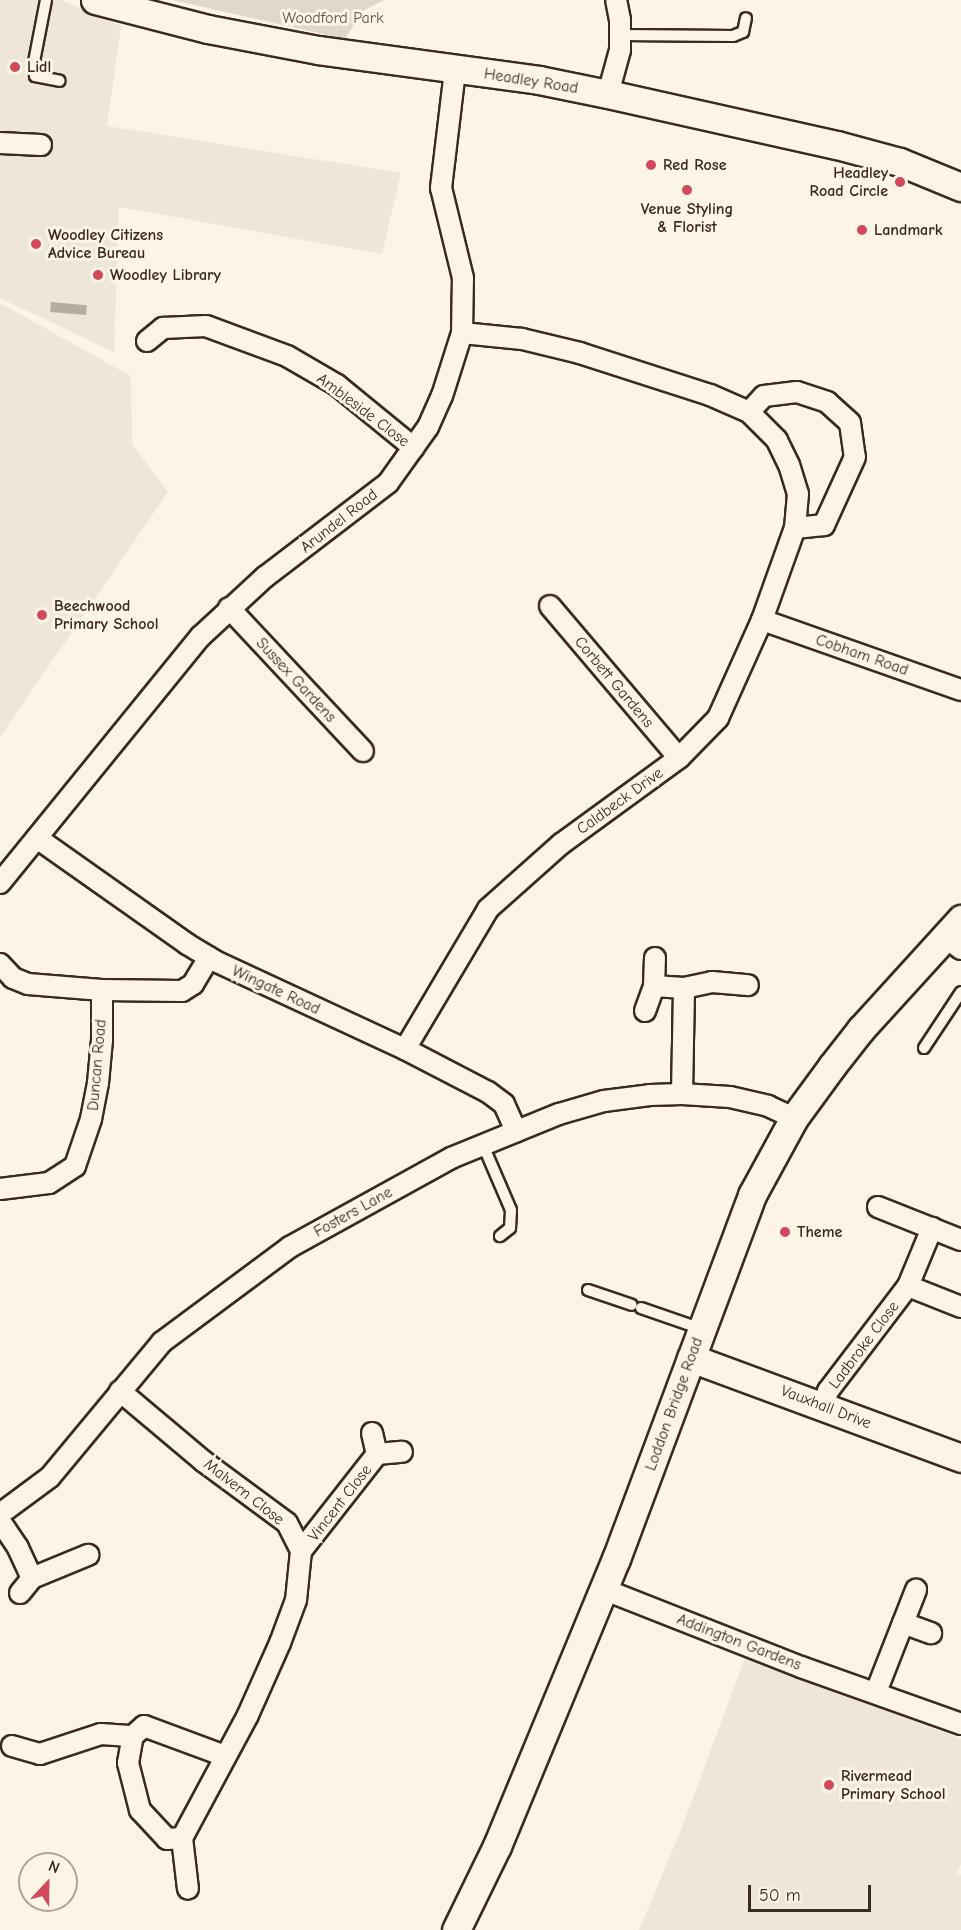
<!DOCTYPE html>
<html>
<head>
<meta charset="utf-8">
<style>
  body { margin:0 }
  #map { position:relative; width:961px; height:1930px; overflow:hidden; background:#fcf5e5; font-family:"Comic Neue",sans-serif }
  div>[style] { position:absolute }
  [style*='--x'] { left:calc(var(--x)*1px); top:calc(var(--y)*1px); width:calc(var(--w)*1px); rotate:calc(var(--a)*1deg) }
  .built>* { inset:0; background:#eee6d6 }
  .green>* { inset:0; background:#e0d8c8 }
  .water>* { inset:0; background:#b7ad9e; transform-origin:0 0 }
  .roads { filter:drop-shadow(2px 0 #3b2a1e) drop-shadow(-2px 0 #3b2a1e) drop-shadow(0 2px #3b2a1e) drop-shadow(0 -2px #3b2a1e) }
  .lane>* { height:10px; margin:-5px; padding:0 5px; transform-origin:5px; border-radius:5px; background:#fcf5e5 }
  .street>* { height:20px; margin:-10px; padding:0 10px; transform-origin:10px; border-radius:10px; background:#fcf5e5 }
  .secondary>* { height:27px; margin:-13.5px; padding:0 13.5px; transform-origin:13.5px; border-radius:13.5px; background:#fcf5e5 }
  .dots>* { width:16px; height:16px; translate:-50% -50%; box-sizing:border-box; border:3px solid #fcf5e5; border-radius:50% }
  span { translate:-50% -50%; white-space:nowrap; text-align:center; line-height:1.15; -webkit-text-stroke:6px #fcf5e5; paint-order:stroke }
  .park-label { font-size:16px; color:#645648 }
  .poi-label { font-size:16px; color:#3b2a1e; font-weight:700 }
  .left { translate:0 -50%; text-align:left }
  .right { translate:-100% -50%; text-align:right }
  .street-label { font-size:16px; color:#3b2a1e }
  .north { position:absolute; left:18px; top:1852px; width:60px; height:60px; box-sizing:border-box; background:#fcf5e5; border:2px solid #afa495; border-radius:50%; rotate:22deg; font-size:16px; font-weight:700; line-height:24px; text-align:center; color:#3b2a1e }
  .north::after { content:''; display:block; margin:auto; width:21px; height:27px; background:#d1495b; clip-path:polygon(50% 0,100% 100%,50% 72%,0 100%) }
  .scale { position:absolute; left:748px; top:1885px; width:123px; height:27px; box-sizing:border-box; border:3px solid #3b2a1e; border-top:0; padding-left:8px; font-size:18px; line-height:21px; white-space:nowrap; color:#3b2a1e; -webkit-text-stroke:4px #fcf5e5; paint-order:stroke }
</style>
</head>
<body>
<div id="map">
  <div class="built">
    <div style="clip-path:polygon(0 0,61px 0,121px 26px,107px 126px,401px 173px,382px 254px,119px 207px,114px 352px,0 298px)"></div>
    <div style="clip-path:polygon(0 303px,131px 376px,132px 444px,168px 492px,0 737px)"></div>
    <div style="clip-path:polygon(745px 1658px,961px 1739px,961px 1864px,957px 1873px,961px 1875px,961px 1930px,639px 1930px,681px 1830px)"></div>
  </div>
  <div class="green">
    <div style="clip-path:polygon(172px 0,385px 0,364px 10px,345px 39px)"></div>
  </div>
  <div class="water">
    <div style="left:51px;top:302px;width:36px;height:10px;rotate:5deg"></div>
  </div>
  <div class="roads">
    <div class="lane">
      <div style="--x:46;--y:0;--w:63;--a:101"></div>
      <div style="--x:34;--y:62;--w:14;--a:86"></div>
      <div style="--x:35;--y:76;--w:25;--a:11"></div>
      <div style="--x:620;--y:35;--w:113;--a:0.5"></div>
      <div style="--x:733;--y:36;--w:11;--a:-22"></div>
      <div style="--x:743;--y:32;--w:14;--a:-78"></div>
      <div style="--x:924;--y:1048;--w:67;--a:-56.5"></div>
      <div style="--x:483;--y:1145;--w:71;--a:66.7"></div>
      <div style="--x:511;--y:1210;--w:18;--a:93"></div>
      <div style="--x:510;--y:1228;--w:13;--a:141"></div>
      <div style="--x:588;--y:1290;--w:46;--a:18.8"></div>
      <div style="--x:641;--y:1308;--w:65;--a:19"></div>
    </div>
    <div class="street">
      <div style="--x:608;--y:94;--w:46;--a:-74.7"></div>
      <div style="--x:620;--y:50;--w:30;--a:-90"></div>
      <div style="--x:620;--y:20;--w:20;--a:-101"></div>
      <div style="--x:0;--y:143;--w:41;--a:2.8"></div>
      <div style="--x:147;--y:341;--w:21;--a:-39"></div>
      <div style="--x:163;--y:328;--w:43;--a:-2.7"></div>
      <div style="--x:206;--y:326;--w:86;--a:20.3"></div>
      <div style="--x:287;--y:356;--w:58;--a:30.1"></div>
      <div style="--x:337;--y:385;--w:99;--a:39.3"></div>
      <div style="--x:749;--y:412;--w:22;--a:-47"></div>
      <div style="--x:764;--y:396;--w:33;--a:-7"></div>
      <div style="--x:797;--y:392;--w:32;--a:18"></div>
      <div style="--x:827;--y:402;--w:31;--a:42"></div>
      <div style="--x:850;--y:423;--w:34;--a:82"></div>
      <div style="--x:855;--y:457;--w:75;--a:114.5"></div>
      <div style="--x:824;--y:525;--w:29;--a:174"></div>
      <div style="--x:550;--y:606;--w:199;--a:49.7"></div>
      <div style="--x:229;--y:608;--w:196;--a:46.9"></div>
      <div style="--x:762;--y:620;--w:211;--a:19.4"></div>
      <div style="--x:37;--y:838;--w:184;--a:35.2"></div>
      <div style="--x:187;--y:944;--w:33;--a:31"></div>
      <div style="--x:215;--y:961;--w:209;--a:24.9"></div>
      <div style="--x:405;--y:1049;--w:93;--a:27.4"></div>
      <div style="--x:488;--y:1092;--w:20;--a:37"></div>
      <div style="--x:504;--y:1104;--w:30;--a:66"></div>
      <div style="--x:0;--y:883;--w:318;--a:-50.9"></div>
      <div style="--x:201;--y:636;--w:87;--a:-42.7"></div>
      <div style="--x:265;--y:577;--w:155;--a:-37.4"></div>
      <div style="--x:388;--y:483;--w:69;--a:-54.5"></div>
      <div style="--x:428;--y:427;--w:34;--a:-66"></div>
      <div style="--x:442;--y:396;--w:66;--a:-72.4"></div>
      <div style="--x:462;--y:333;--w:55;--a:-89"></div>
      <div style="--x:463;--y:278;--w:93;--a:-103.7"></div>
      <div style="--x:441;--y:188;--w:119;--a:-83.2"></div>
      <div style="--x:945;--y:937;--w:20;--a:37"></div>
      <div style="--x:0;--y:964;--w:19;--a:47"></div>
      <div style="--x:13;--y:978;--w:16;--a:22"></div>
      <div style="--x:28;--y:984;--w:74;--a:4.6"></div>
      <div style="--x:102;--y:990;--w:80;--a:0.7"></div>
      <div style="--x:182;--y:991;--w:13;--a:-32"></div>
      <div style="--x:193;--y:984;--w:31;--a:-59"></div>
      <div style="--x:654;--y:986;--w:30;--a:4"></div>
      <div style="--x:684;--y:988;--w:29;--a:-12"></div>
      <div style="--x:712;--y:982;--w:36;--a:5"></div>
      <div style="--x:645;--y:1011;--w:27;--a:-70"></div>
      <div style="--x:654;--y:986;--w:28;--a:-88"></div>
      <div style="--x:405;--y:1049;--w:163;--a:-59.3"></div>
      <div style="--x:488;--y:909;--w:98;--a:-41.7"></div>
      <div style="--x:561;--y:844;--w:146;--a:-36.1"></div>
      <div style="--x:679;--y:758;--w:56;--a:-45.7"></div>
      <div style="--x:718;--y:718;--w:107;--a:-65.8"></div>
      <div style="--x:762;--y:620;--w:98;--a:-70.3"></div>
      <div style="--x:795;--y:528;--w:34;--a:-85"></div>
      <div style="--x:798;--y:494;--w:30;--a:-107"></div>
      <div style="--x:789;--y:465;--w:28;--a:-116"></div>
      <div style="--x:777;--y:440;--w:40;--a:-135"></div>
      <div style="--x:749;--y:412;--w:43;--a:-156.4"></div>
      <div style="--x:710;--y:395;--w:137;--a:-162.1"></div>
      <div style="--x:580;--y:353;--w:60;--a:-166.4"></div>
      <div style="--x:522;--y:339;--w:60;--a:-174.3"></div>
      <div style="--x:682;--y:1094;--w:106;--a:-88.9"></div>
      <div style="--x:0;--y:1189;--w:49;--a:-7"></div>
      <div style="--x:49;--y:1183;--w:31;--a:-33"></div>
      <div style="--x:75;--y:1166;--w:50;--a:-71.2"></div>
      <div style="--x:91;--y:1119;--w:37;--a:-79"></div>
      <div style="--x:98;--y:1083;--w:43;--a:-84.7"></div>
      <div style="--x:102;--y:1040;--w:50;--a:-90"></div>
      <div style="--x:878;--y:1207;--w:89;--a:21.7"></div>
      <div style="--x:908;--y:1286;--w:57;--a:21.6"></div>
      <div style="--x:120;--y:1391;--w:109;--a:40.1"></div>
      <div style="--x:203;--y:1461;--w:104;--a:36.4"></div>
      <div style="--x:287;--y:1523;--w:31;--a:63"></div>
      <div style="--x:301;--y:1551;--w:49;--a:95.8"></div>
      <div style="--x:296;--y:1600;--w:46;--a:110.4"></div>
      <div style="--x:280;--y:1643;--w:79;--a:114"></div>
      <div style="--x:248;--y:1715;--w:140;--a:118.2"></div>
      <div style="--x:182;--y:1838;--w:51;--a:83.3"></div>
      <div style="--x:823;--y:1405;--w:15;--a:-70"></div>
      <div style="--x:828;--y:1391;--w:132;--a:-52.7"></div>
      <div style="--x:908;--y:1286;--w:63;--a:-67.5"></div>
      <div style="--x:372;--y:1433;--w:22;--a:77"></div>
      <div style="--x:0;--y:1514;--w:62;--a:-36.5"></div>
      <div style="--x:50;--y:1477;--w:175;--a:-50.3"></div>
      <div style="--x:162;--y:1342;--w:159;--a:-36.6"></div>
      <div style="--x:290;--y:1247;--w:184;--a:-28.9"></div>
      <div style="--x:451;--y:1158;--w:117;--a:-22.2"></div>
      <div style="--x:559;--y:1114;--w:47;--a:-16.1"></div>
      <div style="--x:604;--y:1101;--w:46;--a:-7.4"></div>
      <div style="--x:650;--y:1095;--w:32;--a:-2"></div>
      <div style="--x:682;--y:1094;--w:48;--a:3.6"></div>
      <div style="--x:730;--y:1097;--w:39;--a:13"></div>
      <div style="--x:768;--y:1106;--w:29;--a:25"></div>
      <div style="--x:0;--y:1521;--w:32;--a:56"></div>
      <div style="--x:18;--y:1548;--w:33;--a:65"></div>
      <div style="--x:32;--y:1578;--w:61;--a:-22.3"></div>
      <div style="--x:301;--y:1551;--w:123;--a:-51.9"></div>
      <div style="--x:377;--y:1454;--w:25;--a:-5"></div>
      <div style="--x:603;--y:1589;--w:213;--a:21.5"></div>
      <div style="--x:801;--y:1667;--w:170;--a:19.6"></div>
      <div style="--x:20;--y:1593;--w:19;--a:-51"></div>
      <div style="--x:903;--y:1623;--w:30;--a:20"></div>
      <div style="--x:876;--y:1692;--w:110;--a:-68.6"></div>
      <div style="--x:12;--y:1746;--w:29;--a:16"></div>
      <div style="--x:40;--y:1754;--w:64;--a:-18.2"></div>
      <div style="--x:101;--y:1734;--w:32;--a:4"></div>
      <div style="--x:182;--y:1838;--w:15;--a:176"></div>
      <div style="--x:167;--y:1839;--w:40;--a:-133"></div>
      <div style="--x:140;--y:1810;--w:49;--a:-104.3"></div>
      <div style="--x:128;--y:1763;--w:27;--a:-80"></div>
      <div style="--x:133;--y:1736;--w:15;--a:-42"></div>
      <div style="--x:144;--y:1726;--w:86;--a:20.3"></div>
    </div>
    <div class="secondary">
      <div style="--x:95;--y:0;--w:117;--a:14.4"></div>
      <div style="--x:208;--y:29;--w:112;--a:10.8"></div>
      <div style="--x:318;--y:50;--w:223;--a:7.7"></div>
      <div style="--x:539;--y:80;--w:70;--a:11.5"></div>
      <div style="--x:608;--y:94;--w:235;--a:12.6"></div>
      <div style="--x:837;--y:145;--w:65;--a:15.1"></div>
      <div style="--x:900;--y:162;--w:66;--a:22.3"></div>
      <div style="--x:691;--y:1358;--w:288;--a:20.3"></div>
      <div style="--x:456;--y:1930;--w:93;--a:-64"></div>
      <div style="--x:497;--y:1846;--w:311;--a:-67.5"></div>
      <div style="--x:616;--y:1559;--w:389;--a:-69.5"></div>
      <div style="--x:752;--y:1195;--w:88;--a:-61.4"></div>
      <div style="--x:794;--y:1118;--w:64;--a:-53.8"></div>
      <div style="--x:832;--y:1066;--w:47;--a:-51.9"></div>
      <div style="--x:861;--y:1029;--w:149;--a:-47.7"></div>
    </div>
  </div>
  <div class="dots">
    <div style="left:15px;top:67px;background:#d1495b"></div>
    <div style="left:651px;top:165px;background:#d1495b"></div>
    <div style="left:900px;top:182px;background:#d1495b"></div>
    <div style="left:687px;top:190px;background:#d1495b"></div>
    <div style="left:862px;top:230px;background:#d1495b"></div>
    <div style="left:36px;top:244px;background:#d1495b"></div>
    <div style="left:98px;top:275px;background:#d1495b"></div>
    <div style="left:42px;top:615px;background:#d1495b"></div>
    <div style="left:785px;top:1232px;background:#d1495b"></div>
    <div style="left:829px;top:1785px;background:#d1495b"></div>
  </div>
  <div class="park-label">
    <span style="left:333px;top:18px">Woodford Park</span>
  </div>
  <div class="poi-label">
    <span class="left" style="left:27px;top:67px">Lidl</span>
    <span class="left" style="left:663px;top:165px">Red Rose</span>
    <span class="right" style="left:888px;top:182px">Headley<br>Road Circle</span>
    <span style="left:687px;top:218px">Venue Styling<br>&amp; Florist</span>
    <span class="left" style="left:874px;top:230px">Landmark</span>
    <span class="left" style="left:48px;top:244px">Woodley Citizens<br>Advice Bureau</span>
    <span class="left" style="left:110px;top:275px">Woodley Library</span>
    <span class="left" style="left:54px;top:615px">Beechwood<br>Primary School</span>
    <span class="left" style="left:797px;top:1232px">Theme</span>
    <span class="left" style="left:841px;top:1785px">Rivermead<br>Primary School</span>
  </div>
  <div class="street-label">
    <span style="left:531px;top:81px;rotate:9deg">Headley Road</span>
    <span style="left:363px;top:410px;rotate:37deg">Ambleside Close</span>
    <span style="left:339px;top:521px;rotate:-38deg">Arundel Road</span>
    <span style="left:862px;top:655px;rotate:19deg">Cobham Road</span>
    <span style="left:296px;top:680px;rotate:47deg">Sussex Gardens</span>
    <span style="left:614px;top:682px;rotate:50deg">Corbett Gardens</span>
    <span style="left:620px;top:801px;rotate:-36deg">Caldbeck Drive</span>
    <span style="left:276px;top:990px;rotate:25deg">Wingate Road</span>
    <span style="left:97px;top:1065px;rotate:-85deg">Duncan Road</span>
    <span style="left:353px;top:1212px;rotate:-29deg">Fosters Lane</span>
    <span style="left:864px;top:1345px;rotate:-53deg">Ladbroke Close</span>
    <span style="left:674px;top:1404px;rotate:-70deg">Loddon Bridge Road</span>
    <span style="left:826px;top:1407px;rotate:21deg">Vauxhall Drive</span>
    <span style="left:244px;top:1492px;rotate:38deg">Malvern Close</span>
    <span style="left:340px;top:1503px;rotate:-52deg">Vincent Close</span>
    <span style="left:739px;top:1642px;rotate:21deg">Addington Gardens</span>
  </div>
  <div class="north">N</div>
  <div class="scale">50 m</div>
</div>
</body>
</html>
